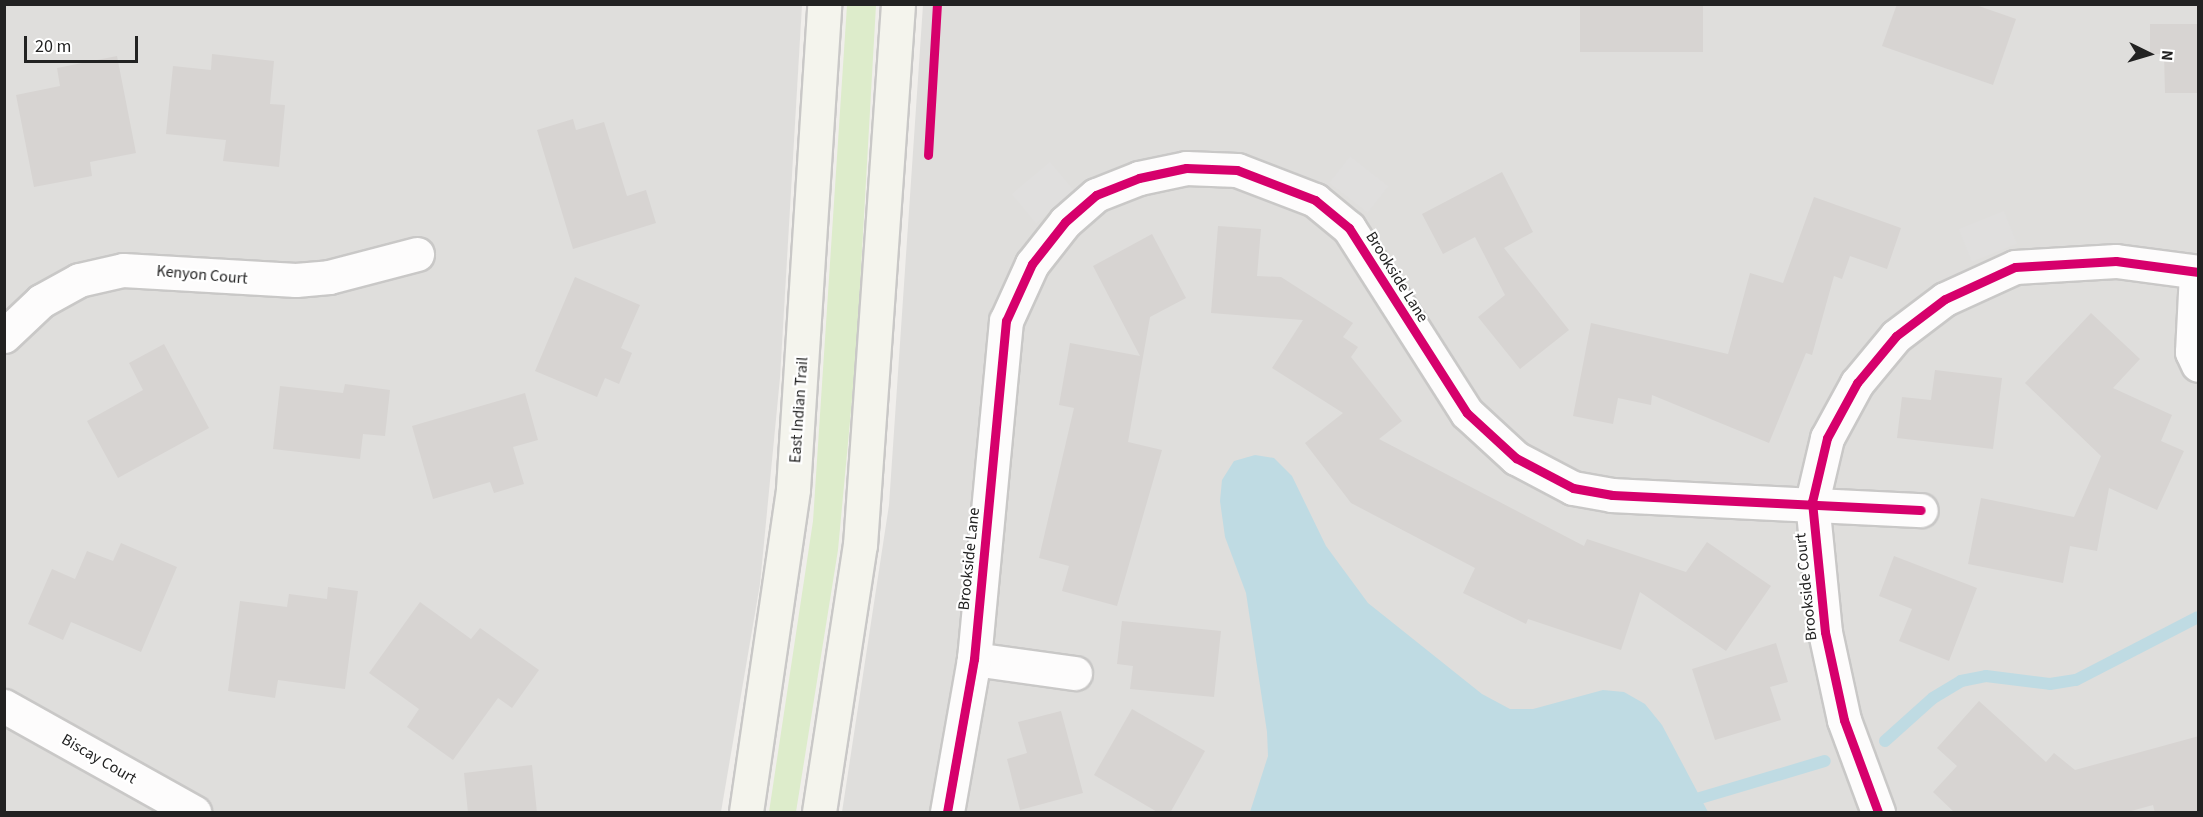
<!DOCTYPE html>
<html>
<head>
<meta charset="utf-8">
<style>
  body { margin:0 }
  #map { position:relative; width:2203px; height:817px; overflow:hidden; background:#f0eeeb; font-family:"Source Sans 3",sans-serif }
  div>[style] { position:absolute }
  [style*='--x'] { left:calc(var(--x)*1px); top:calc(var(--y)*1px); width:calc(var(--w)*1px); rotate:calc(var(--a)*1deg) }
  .residential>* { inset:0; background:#dfdedc }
  .grass>* { inset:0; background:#ddeccb }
  .parking>* { inset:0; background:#e0dfde; transform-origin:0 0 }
  .water>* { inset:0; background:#bfdbe3 }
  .stream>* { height:12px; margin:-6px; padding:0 6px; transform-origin:6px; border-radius:6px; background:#bfdbe3 }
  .building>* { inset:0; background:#d7d4d2; transform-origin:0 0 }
  .roads { filter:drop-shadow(2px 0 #c9c8c7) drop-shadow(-2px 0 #c9c8c7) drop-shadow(0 2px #c9c8c7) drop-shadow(0 -2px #c9c8c7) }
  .street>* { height:33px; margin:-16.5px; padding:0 16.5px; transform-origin:16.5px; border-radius:16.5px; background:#fdfcfc }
  .secondary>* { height:33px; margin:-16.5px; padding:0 16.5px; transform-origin:16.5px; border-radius:16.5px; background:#f4f4ed }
  .cycleway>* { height:9px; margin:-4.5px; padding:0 4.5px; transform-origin:4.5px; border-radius:4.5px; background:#d6006c }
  span { translate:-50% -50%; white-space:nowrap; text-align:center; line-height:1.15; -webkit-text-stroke:4.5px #fff; paint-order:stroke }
  .street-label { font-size:16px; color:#222 }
  .frame { position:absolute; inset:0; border:6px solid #222; pointer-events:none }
  .north { position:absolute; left:2119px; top:24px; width:60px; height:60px; -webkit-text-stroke:4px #fff; paint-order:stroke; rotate:95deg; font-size:16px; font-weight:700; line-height:24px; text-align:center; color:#222 }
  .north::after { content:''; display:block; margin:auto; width:21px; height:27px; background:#222; clip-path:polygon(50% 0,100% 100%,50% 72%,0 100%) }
  .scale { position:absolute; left:24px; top:36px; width:114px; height:27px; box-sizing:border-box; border:3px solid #222; border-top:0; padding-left:8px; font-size:18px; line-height:21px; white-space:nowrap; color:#222; -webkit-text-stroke:4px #fff; paint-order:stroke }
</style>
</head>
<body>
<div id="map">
  <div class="residential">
    <div style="clip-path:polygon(5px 5px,802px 5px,780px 378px,760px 584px,721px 812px,5px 812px)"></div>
    <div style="clip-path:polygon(923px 5px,2198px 5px,2198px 812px,842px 812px,889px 505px)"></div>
  </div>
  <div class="grass">
    <div style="clip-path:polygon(847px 5px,876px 5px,856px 357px,838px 550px,796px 812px,769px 812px,813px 521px)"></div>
  </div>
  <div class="parking">
    <div style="left:1350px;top:156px;width:49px;height:34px;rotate:38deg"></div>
    <div style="left:1050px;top:162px;width:38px;height:50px;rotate:50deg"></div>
    <div style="left:2004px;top:211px;width:35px;height:49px;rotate:68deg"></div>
  </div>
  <div class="water">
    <div style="clip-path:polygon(1255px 455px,1274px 458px,1292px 476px,1326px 546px,1368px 603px,1482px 694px,1510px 709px,1533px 709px,1603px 690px,1624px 692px,1645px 704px,1662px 725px,1708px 812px,1250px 812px,1268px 756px,1267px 732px,1246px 593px,1225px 537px,1220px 501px,1222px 480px,1234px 461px)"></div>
  </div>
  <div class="stream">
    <div style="--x:1885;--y:741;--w:64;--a:-41.9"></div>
    <div style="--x:1933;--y:698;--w:33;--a:-31"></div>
    <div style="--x:1961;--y:681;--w:25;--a:-11"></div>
    <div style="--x:1986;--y:676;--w:64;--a:7.1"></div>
    <div style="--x:2050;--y:684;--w:26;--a:-9"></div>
    <div style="--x:2076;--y:680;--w:137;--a:-27.3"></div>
    <div style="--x:1700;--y:798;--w:130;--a:-16.5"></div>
  </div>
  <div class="building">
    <div style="left:1580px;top:4px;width:123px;height:48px"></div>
    <div style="clip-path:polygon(1897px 4px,1973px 4px,2016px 19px,1993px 85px,1882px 46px)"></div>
    <div style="clip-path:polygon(2150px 24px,2199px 24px,2199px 93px,2165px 93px,2164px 54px,2150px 54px)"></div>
    <div style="clip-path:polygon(212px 54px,274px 61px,270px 104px,285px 105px,279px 167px,223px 161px,226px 140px,166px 134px,173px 66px,211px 70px)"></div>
    <div style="clip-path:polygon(117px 56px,136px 153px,90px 162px,92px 176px,34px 187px,16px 95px,60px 86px,57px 68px)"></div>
    <div style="clip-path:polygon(573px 119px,576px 130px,604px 122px,627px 196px,646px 190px,656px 223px,573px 249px,537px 130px)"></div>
    <div style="clip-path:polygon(1502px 172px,1533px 232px,1504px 248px,1569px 330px,1520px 369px,1478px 317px,1505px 295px,1475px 237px,1443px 254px,1422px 214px)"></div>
    <div style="clip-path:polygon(1814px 197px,1901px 228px,1887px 269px,1850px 256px,1842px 279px,1834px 276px,1812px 355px,1806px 353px,1769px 443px,1652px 395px,1651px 405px,1618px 398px,1613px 424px,1573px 416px,1591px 323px,1728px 354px,1750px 273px,1783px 283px)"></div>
    <div style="clip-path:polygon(1218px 226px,1261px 229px,1257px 276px,1281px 277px,1353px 323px,1343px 337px,1358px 347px,1351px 357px,1402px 421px,1379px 439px,1584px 546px,1587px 539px,1686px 572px,1707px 542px,1771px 586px,1726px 651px,1640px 592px,1621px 650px,1528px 619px,1526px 624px,1463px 593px,1475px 568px,1351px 503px,1305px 443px,1343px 413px,1272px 368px,1303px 320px,1211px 313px)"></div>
    <div style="clip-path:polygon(1152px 234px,1186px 298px,1150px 317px,1128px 442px,1162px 450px,1117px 606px,1062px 591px,1069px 566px,1039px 558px,1074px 408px,1059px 405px,1070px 343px,1140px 356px,1093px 266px)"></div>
    <div style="clip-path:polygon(575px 277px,640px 305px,621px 348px,632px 353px,619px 384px,605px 378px,597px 397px,535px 371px)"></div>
    <div style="clip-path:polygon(2091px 313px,2140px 359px,2113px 388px,2172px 415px,2161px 441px,2184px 451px,2157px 510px,2109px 488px,2097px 551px,2070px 546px,2063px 583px,1968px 564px,1981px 498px,2074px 517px,2101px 456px,2025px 383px)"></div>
    <div style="clip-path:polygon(164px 344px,209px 428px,118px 478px,87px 421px,143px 390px,129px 363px)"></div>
    <div style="clip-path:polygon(1935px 370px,2002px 378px,1993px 449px,1897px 438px,1902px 397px,1931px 400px)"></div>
    <div style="clip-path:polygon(345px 384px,390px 390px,385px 436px,363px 434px,360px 459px,273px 449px,280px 386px,343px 393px)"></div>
    <div style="clip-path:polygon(525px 393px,538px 440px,513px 447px,524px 484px,494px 493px,490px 482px,433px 499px,412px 426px)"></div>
    <div style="clip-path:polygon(121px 543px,177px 567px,141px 652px,71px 622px,63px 640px,28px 624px,52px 569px,75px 579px,87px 551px,113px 561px)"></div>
    <div style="clip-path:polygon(1894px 556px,1977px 588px,1949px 661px,1899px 641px,1912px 609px,1879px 596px)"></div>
    <div style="clip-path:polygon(328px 587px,358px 591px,345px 689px,278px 680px,275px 698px,228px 691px,240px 601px,287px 607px,289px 594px,327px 599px)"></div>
    <div style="clip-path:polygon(420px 602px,471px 639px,480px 628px,539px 670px,512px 708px,498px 698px,453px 760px,407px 727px,419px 709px,369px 673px)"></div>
    <div style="clip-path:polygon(1122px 621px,1221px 631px,1214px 697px,1130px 689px,1133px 666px,1117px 664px)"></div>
    <div style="clip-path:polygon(1776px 643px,1788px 682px,1770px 687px,1781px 720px,1715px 740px,1692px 669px)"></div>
    <div style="clip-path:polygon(1979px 701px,2046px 762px,2054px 753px,2075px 770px,2199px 736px,2199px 813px,2155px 813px,2153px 805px,2124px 813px,1955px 813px,1933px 792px,1957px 766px,1937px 748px)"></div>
    <div style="clip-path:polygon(1132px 709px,1205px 751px,1170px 813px,1159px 813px,1094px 775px)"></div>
    <div style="clip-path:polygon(1061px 711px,1083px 793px,1020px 810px,1007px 759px,1027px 753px,1018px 722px)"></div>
    <div style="clip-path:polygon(532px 765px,537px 813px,468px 813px,464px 773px)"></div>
  </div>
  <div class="roads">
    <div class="street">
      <div style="--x:2196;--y:273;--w:79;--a:92.9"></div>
      <div style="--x:2192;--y:352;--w:14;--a:65"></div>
      <div style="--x:4;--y:336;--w:51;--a:-43.4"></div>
      <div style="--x:41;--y:301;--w:43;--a:-28.9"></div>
      <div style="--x:79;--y:280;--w:45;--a:-12.8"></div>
      <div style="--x:123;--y:270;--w:173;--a:3.3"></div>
      <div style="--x:296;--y:280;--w:33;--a:-5"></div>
      <div style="--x:329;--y:277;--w:91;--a:-14.6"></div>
      <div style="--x:974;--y:659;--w:102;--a:7.9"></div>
      <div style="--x:4;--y:706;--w:218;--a:29.2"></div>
      <div style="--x:947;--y:812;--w:155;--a:-80"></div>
      <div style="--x:974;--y:659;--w:340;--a:-84.6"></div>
      <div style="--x:1006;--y:321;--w:63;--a:-65.5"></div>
      <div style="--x:1032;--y:264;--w:53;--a:-51.8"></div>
      <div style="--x:1065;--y:222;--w:41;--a:-41.1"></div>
      <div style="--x:1096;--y:195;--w:46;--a:-21.6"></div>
      <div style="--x:1139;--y:178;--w:48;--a:-12"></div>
      <div style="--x:1186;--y:168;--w:51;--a:2.2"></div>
      <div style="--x:1237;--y:170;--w:84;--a:21"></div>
      <div style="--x:1315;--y:200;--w:44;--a:39.5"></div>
      <div style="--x:1349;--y:228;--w:219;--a:57.5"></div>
      <div style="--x:1467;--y:413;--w:67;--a:42.6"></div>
      <div style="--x:1516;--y:458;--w:64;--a:27.8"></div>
      <div style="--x:1573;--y:488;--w:40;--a:10"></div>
      <div style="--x:1612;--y:495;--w:309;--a:2.8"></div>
      <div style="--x:1878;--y:812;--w:98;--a:-110.3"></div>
      <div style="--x:1844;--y:720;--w:90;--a:-102.2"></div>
      <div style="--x:1825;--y:632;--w:131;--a:-95.7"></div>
      <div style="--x:1812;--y:502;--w:66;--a:-76.8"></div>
      <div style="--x:1827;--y:438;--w:63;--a:-61.4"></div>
      <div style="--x:1857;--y:383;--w:61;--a:-50.3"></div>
      <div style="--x:1896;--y:336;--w:61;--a:-37.1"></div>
      <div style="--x:1945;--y:299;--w:77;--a:-24.6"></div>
      <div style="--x:2015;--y:267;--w:101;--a:-3.4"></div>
      <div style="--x:2116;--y:261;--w:83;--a:7.6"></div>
    </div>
    <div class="secondary">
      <div style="--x:746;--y:812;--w:326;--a:-81.7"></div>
      <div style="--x:793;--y:489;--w:486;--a:-86.3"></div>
      <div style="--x:819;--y:812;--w:270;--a:-81.3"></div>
      <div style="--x:860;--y:545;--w:542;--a:-85.98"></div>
    </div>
  </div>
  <div class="cycleway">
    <div style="--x:928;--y:155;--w:151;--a:-86.6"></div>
    <div style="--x:947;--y:812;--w:155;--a:-80"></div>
    <div style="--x:974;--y:659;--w:340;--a:-84.6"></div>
    <div style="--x:1006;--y:321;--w:63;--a:-65.5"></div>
    <div style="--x:1032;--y:264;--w:53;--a:-51.8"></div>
    <div style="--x:1065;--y:222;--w:41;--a:-41.1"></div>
    <div style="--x:1096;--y:195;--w:46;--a:-21.6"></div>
    <div style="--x:1139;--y:178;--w:48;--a:-12"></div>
    <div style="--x:1186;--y:168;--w:51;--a:2.2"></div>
    <div style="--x:1237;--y:170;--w:84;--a:21"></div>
    <div style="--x:1315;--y:200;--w:44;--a:39.5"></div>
    <div style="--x:1349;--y:228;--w:219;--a:57.5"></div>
    <div style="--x:1467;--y:413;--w:67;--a:42.6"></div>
    <div style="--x:1516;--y:458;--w:64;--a:27.8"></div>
    <div style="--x:1573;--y:488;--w:40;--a:10"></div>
    <div style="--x:1612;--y:495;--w:309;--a:2.8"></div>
    <div style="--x:1878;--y:812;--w:98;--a:-110.3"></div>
    <div style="--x:1844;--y:720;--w:90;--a:-102.2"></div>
    <div style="--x:1825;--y:632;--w:131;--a:-95.7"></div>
    <div style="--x:1812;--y:502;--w:66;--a:-76.8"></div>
    <div style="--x:1827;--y:438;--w:63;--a:-61.4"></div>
    <div style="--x:1857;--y:383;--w:61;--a:-50.3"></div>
    <div style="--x:1896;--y:336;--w:61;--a:-37.1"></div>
    <div style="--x:1945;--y:299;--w:77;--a:-24.6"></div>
    <div style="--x:2015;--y:267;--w:101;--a:-3.4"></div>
    <div style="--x:2116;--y:261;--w:83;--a:7.6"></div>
  </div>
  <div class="street-label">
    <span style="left:202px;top:275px;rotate:5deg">Kenyon Court</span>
    <span style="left:1397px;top:277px;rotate:58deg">Brookside Lane</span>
    <span style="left:799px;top:410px;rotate:-86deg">East Indian Trail</span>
    <span style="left:969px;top:559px;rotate:-84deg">Brookside Lane</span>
    <span style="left:1806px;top:587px;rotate:-96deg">Brookside Court</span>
    <span style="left:99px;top:759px;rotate:30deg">Biscay Court</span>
  </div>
  <div class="frame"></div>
  <div class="north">N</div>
  <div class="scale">20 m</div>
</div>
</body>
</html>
